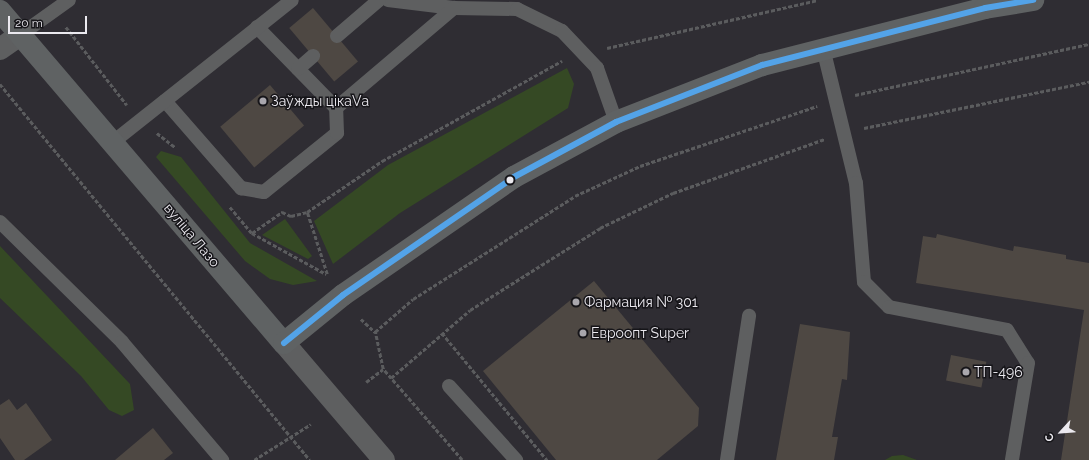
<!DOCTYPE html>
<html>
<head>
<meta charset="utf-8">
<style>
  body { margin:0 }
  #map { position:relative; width:1089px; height:460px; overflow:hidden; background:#2f2d33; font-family:Raleway,sans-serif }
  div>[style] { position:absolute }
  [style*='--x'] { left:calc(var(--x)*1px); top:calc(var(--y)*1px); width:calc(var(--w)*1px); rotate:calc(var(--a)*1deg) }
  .green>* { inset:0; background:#354924 }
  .building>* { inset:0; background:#4e4843; transform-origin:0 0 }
  .path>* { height:2.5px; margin-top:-1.25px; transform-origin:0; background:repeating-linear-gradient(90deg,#5b5c5e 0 4px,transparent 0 6px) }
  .service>* { height:14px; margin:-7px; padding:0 7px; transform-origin:7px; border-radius:7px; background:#5e5f60 }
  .minor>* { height:22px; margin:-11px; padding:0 11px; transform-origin:11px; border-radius:11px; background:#5e5f60 }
  .tertiary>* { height:22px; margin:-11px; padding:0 11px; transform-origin:11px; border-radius:11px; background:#5e5f60 }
  .secondary>* { height:22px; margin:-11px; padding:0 11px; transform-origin:11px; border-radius:11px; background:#5f6263 }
  .bus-1>* { height:6px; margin:-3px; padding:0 3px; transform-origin:3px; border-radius:3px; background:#53a3e8 }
  .dots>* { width:11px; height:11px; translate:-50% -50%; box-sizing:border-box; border:2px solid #161519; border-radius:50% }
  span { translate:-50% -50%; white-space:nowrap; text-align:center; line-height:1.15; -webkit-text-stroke:3px #161519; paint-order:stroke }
  .poi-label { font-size:14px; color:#ebe9ef }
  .left { translate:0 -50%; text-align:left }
  .street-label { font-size:14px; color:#ebe9ef }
  .north { position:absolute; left:1041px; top:412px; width:40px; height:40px; -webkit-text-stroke:3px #161519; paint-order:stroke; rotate:244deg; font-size:11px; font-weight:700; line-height:16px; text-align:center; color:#ebe9ef }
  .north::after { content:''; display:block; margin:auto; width:14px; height:18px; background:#ebe9ef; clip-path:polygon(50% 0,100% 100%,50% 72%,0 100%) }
  .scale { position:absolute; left:8px; top:16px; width:79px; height:18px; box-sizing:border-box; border:2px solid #ebe9ef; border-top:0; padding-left:5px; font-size:12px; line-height:14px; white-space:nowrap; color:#ebe9ef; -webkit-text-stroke:3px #161519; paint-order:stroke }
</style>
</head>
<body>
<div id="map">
  <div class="green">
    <div style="clip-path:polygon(567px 68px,574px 84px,568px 108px,400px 213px,333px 264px,314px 221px,388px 165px)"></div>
    <div style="clip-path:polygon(161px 151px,181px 157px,250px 243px,317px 281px,293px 285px,270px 279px,245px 261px,156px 157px)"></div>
    <div style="clip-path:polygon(285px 219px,312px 256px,308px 259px,262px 235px)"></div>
    <div style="clip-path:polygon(0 246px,130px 384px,134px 410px,122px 416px,109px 410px,81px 376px,0 298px)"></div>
    <div style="clip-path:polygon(903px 455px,917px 460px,885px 460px,892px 456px)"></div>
  </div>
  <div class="building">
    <div style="left:313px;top:8px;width:70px;height:31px;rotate:50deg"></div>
    <div style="left:270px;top:85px;width:53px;height:65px;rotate:50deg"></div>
    <div style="clip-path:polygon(937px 234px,1013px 251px,1014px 246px,1066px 255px,1066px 259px,1089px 263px,1089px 460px,1061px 460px,1084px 310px,916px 283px,923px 236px,936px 238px)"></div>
    <div style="clip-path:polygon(594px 281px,699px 408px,698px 426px,657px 460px,556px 460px,483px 371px)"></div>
    <div style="clip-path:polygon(800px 324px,850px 332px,847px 380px,842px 379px,832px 437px,838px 437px,834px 460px,776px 460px)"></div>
    <div style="left:951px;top:355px;width:36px;height:26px;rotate:11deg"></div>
    <div style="clip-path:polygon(9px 399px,17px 410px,26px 403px,52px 440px,24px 460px,15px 460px,0 438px,0 405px)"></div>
    <div style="clip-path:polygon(153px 428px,173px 453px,164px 460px,115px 460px)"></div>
  </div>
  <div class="path">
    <div style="--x:66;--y:27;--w:99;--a:52"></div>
    <div style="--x:607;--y:48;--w:216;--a:-12.8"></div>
    <div style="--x:0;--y:84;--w:487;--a:50.5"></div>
    <div style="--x:855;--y:95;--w:239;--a:-12.3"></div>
    <div style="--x:864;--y:128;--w:230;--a:-11.6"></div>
    <div style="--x:157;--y:133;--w:23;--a:38"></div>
    <div style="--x:230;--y:207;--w:34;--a:50"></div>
    <div style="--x:252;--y:233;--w:85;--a:29"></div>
    <div style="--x:252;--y:233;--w:37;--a:-35"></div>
    <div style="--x:282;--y:212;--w:10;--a:24"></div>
    <div style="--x:291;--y:216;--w:16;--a:-14"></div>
    <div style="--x:327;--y:274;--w:65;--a:-107.9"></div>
    <div style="--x:307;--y:212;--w:91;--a:-34.2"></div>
    <div style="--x:382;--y:161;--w:206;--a:-29.1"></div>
    <div style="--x:361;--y:319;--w:19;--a:43"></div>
    <div style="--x:442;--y:333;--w:165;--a:50.4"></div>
    <div style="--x:391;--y:378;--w:104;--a:-40.7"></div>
    <div style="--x:470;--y:310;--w:154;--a:-32.2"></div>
    <div style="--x:600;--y:228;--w:81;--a:-25.6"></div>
    <div style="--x:673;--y:193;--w:161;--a:-19.6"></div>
    <div style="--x:366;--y:382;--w:21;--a:-37"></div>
    <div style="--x:254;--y:460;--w:67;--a:-32.3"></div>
    <div style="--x:462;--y:460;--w:121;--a:-131"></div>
    <div style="--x:383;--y:369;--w:38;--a:-102"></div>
    <div style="--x:375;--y:332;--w:50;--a:-41"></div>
    <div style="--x:413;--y:299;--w:192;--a:-32.4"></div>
    <div style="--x:575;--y:196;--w:72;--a:-24.8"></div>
    <div style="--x:640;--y:166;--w:187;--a:-18.7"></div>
  </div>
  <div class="service">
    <div style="--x:388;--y:0;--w:66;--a:6.9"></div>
    <div style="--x:454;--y:8;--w:63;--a:0.9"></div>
    <div style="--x:517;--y:9;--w:50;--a:26.1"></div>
    <div style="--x:562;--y:31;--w:51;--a:46.6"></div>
    <div style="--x:597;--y:68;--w:57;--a:70.6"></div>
    <div style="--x:257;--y:27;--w:113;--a:45.7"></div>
    <div style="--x:336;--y:108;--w:155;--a:-40.3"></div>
    <div style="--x:20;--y:35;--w:60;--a:-35.5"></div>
    <div style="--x:337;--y:36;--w:55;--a:-40.6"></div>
    <div style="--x:823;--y:48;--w:139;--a:76.3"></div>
    <div style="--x:856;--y:183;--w:99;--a:85.4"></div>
    <div style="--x:864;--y:282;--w:35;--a:45"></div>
    <div style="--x:889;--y:307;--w:120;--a:11"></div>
    <div style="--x:1007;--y:330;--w:39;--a:58"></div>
    <div style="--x:1028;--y:363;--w:98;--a:99.4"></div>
    <div style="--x:298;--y:69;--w:20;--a:-41"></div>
    <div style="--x:165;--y:101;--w:116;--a:48.9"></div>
    <div style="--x:241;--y:188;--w:23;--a:10"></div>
    <div style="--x:264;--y:192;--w:94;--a:-38.9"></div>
    <div style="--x:337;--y:133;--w:25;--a:-92"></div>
    <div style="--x:113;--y:142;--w:228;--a:-38.4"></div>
    <div style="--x:0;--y:222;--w:171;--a:44.5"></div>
    <div style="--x:122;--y:342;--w:155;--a:49.7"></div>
    <div style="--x:449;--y:386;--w:100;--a:47.8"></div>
    <div style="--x:727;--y:460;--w:146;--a:-81.3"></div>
  </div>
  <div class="minor">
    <div style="--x:0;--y:49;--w:24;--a:-35"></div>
  </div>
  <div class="tertiary">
    <div style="--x:284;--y:343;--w:154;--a:49.5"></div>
  </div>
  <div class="secondary">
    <div style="--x:0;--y:11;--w:437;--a:49.5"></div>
    <div style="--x:284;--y:343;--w:76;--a:-39.1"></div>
    <div style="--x:343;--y:295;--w:208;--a:-34.6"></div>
    <div style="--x:514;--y:177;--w:116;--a:-28.3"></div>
    <div style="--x:616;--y:122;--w:157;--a:-21.3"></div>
    <div style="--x:762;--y:65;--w:230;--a:-14.3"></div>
    <div style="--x:985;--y:8;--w:49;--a:-9.5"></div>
  </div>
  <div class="bus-1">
    <div style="--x:284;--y:343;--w:76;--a:-39.1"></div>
    <div style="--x:343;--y:295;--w:208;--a:-34.6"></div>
    <div style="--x:514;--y:177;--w:116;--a:-28.3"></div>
    <div style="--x:616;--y:122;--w:157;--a:-21.3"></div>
    <div style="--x:762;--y:65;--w:230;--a:-14.3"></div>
    <div style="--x:985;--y:8;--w:49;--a:-9.5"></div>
  </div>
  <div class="dots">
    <div style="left:263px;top:101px;background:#a9a7ad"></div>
    <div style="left:510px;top:180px;background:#ebe9ef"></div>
    <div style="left:576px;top:302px;background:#a9a7ad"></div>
    <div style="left:583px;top:333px;background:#a9a7ad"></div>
    <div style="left:966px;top:372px;background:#a9a7ad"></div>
  </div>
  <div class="poi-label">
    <span class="left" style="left:271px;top:101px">Заўжды цікаVа</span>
    <span class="left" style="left:584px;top:302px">Фармация № 301</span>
    <span class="left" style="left:591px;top:333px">Евроопт Super</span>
    <span class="left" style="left:974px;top:372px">ТП-496</span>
  </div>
  <div class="street-label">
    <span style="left:192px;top:235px;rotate:50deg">вуліца Лазо</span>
  </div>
  <div class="north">С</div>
  <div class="scale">20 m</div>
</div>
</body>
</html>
